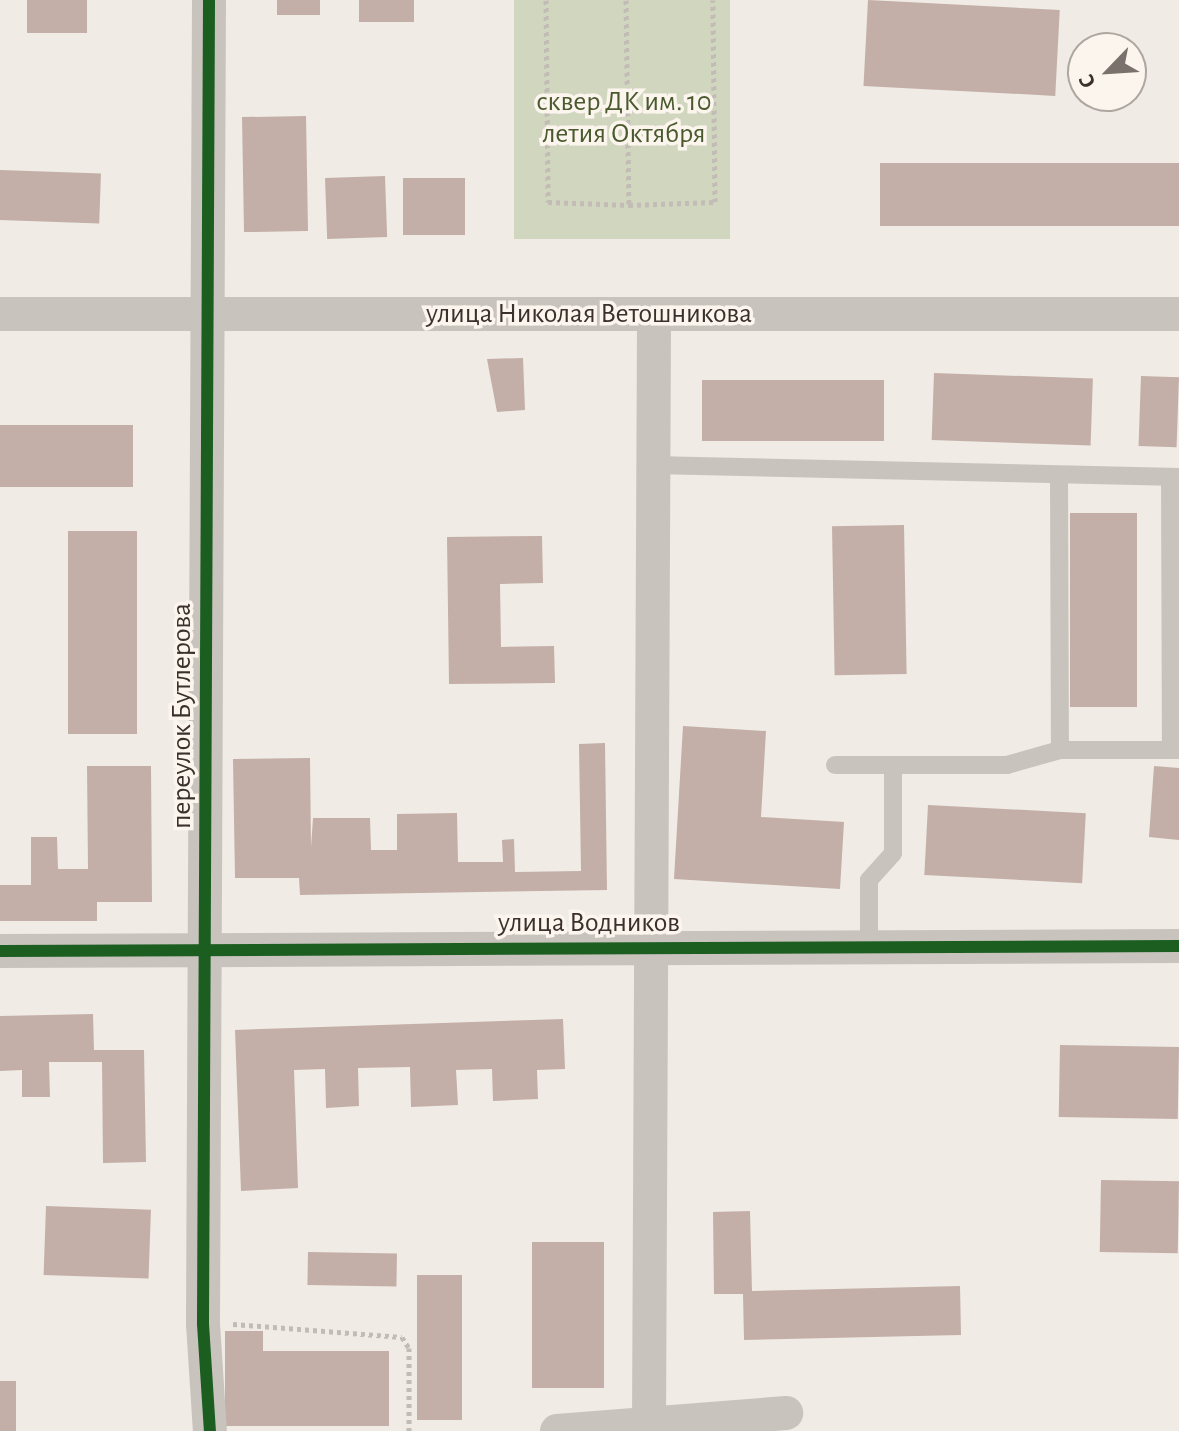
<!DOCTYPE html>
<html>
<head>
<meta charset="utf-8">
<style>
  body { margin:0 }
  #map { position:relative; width:1179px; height:1431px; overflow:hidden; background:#f0ebe5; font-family:"Alegreya Sans",sans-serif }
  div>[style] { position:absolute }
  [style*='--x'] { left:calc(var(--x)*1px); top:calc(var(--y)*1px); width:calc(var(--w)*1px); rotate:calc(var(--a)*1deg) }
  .green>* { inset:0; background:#d1d6bf; transform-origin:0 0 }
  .building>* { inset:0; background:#c3afa7; transform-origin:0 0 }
  .path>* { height:5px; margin-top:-2.5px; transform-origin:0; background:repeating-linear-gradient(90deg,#c2bbb6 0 4px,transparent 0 8px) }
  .lane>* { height:18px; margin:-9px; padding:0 9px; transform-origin:9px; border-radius:9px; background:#c9c3be }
  .street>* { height:34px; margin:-17px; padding:0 17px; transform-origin:17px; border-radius:17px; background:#c9c3be }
  .cycleway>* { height:12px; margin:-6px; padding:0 6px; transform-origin:6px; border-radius:6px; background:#1b5e20 }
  span { translate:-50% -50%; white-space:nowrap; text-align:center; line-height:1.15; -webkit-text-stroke:7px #fbf5ee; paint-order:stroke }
  .park-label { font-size:28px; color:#4a5a2e }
  .street-label { font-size:28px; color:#3b302b }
  .north { position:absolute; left:1067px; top:32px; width:80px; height:80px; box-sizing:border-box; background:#fbf5ee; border:2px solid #aea6a0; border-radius:50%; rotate:245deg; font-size:22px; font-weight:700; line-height:32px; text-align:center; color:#3b302b }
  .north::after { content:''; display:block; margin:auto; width:28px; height:36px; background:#7a716c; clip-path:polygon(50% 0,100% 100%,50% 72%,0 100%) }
</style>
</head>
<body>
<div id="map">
  <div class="green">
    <div style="left:514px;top:0;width:216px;height:239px"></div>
  </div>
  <div class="building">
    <div style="left:27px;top:0;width:60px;height:33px"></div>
    <div style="left:277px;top:0;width:43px;height:15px"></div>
    <div style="left:359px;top:0;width:55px;height:22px"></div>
    <div style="left:868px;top:0;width:192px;height:86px;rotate:3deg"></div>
    <div style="left:306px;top:116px;width:115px;height:64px;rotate:89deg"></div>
    <div style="left:1179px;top:163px;width:63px;height:299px;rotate:90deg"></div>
    <div style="left:0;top:170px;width:101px;height:50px;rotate:2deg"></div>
    <div style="left:385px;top:176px;width:61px;height:60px;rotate:88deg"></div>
    <div style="left:403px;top:178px;width:62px;height:57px"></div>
    <div style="clip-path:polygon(523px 358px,525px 410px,497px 412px,487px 359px)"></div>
    <div style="left:934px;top:373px;width:159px;height:67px;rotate:2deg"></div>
    <div style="left:1141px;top:376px;width:38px;height:70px;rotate:2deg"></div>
    <div style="left:884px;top:380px;width:61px;height:182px;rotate:90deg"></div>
    <div style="left:0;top:425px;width:133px;height:62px"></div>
    <div style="left:1070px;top:513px;width:67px;height:194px"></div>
    <div style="left:904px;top:525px;width:149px;height:72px;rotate:89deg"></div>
    <div style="left:68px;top:531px;width:69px;height:203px"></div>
    <div style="clip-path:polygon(542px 536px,543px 583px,500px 584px,501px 647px,554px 646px,555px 683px,449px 684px,447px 537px)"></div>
    <div style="clip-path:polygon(683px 726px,766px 731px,761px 817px,844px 822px,840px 889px,674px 879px)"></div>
    <div style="clip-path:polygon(605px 743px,607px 890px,300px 895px,299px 878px,235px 878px,233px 759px,310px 758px,311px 847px,313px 818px,370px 818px,371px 850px,397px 850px,397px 814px,457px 813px,458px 862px,503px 862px,502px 840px,514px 839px,515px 872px,581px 871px,579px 744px)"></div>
    <div style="clip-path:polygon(87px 766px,151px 766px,152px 902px,97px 902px,97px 921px,0 921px,0 885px,31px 885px,31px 837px,57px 837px,58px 869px,88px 869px)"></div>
    <div style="clip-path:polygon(1154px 766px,1179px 768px,1179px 840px,1149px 837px)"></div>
    <div style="left:928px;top:805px;width:158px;height:70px;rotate:3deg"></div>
    <div style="clip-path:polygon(93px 1014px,94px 1050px,144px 1050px,146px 1162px,103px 1163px,102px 1062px,49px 1062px,50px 1097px,22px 1097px,22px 1070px,0 1071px,0 1016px)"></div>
    <div style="clip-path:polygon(563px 1019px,565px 1069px,537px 1070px,538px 1099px,493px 1101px,492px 1069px,456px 1070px,458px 1105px,411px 1107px,410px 1067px,358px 1068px,359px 1106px,326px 1108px,325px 1069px,294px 1070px,298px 1188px,241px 1191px,235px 1030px)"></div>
    <div style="left:1060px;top:1045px;width:119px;height:72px;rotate:1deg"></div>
    <div style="left:1101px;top:1180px;width:78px;height:72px;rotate:1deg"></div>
    <div style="left:46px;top:1206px;width:105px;height:69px;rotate:2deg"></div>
    <div style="clip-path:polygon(750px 1211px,752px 1291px,960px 1286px,961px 1335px,744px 1340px,743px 1294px,714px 1294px,713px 1212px)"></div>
    <div style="left:532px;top:1242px;width:72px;height:146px"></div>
    <div style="left:308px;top:1252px;width:89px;height:33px;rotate:1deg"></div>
    <div style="left:417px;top:1275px;width:45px;height:145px"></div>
    <div style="clip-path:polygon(225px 1331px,263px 1331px,263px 1351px,389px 1351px,389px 1426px,225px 1426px)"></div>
    <div style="left:0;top:1381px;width:16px;height:50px"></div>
  </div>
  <div class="path">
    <div style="--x:546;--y:0;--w:202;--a:89.4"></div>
    <div style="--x:548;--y:202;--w:81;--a:2.1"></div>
    <div style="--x:629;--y:205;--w:86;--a:-2"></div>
    <div style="--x:715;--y:202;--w:202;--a:-90.6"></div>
    <div style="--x:626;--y:0;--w:205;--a:89.2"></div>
    <div style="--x:233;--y:1324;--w:169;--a:4.4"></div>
    <div style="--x:402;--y:1337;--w:13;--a:58"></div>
    <div style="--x:409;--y:1348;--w:83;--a:90"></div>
  </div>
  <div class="lane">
    <div style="--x:653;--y:465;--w:526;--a:1.31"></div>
    <div style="--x:1170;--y:477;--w:273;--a:89.8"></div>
    <div style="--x:1059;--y:478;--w:272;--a:89.8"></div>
    <div style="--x:835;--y:765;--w:172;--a:0"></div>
    <div style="--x:1007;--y:765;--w:55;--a:-15.8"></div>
    <div style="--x:1060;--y:750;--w:119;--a:0"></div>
    <div style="--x:869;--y:946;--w:66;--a:-90"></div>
    <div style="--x:869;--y:880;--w:36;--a:-48"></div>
    <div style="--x:893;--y:853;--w:88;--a:-90"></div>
  </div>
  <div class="street">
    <div style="--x:209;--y:0;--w:1324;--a:90.26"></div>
    <div style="--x:203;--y:1324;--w:107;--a:86.3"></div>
    <div style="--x:0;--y:314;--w:1179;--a:0"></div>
    <div style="--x:0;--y:951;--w:1179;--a:-0.24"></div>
    <div style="--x:649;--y:1426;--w:1112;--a:-89.74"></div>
    <div style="--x:557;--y:1431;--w:230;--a:-4.5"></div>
  </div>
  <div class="cycleway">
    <div style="--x:209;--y:0;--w:1324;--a:90.26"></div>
    <div style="--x:203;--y:1324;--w:107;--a:86.3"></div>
    <div style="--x:0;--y:951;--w:1179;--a:-0.24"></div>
  </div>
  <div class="park-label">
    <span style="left:624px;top:118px">сквер ДК им. 10<br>летия Октября</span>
  </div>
  <div class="street-label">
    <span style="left:589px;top:314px">улица Николая Ветошникова</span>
    <span style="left:182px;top:716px;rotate:-90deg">переулок Бутлерова</span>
    <span style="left:589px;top:923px">улица Водников</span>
  </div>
  <div class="north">С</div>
</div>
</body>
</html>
